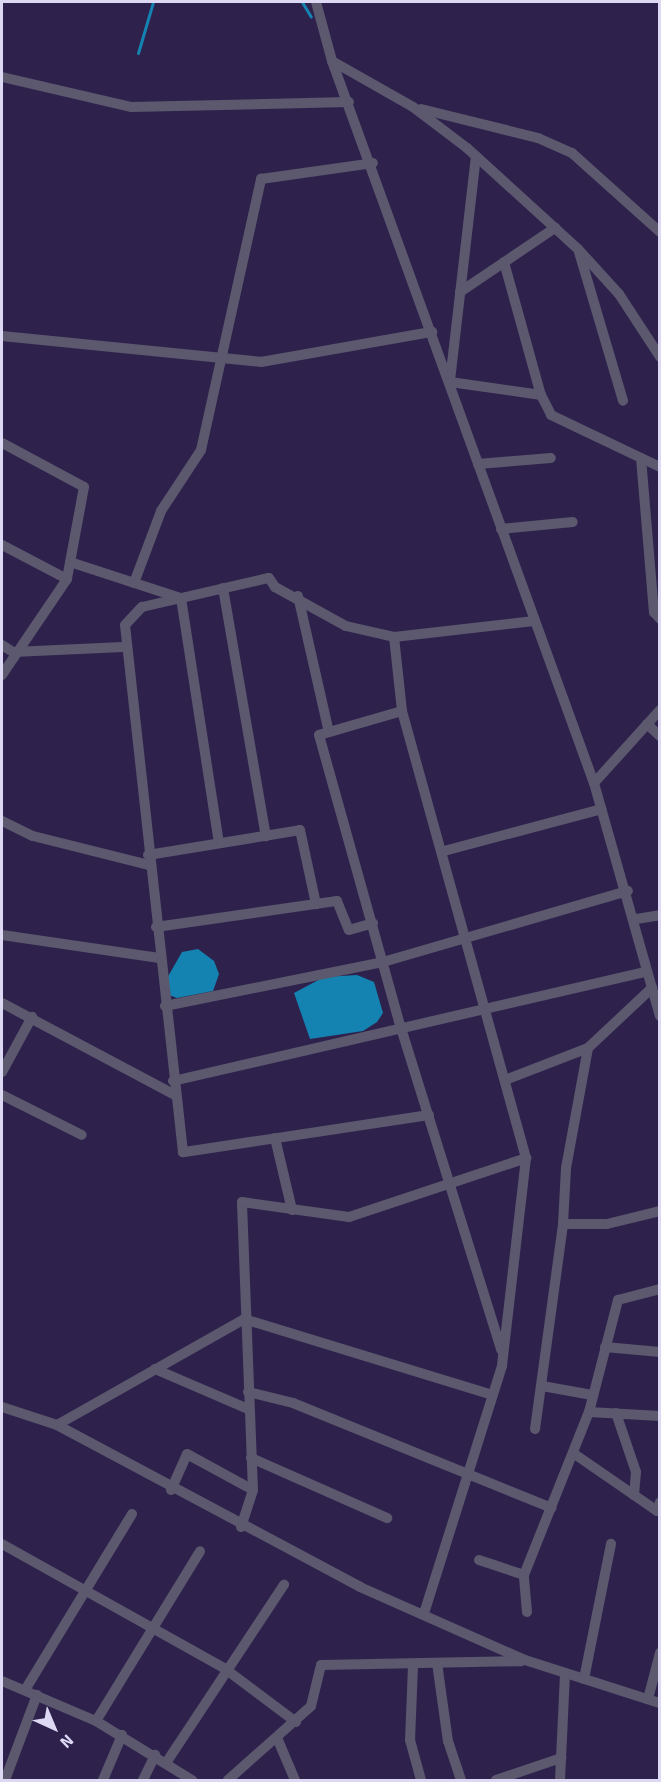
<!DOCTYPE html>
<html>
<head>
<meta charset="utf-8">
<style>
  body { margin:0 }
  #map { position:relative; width:661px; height:1782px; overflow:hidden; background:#2e224d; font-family:Signika,sans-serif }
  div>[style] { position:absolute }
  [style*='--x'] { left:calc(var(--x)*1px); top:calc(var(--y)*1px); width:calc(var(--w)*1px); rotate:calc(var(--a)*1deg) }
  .water>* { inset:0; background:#1483b1 }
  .stream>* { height:3px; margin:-1.5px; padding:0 1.5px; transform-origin:1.5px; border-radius:1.5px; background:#1483b1 }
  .street>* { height:10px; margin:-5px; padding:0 5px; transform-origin:5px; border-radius:5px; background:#5c586e }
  span { translate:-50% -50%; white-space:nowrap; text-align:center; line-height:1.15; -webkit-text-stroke:4.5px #2e224d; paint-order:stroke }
  .frame { position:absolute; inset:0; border:3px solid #ddd8f4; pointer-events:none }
  .north { position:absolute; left:24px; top:1698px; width:60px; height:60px; -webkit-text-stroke:4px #2e224d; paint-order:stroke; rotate:136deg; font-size:16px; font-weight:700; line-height:24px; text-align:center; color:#ddd8f4 }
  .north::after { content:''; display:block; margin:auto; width:21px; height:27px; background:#ddd8f4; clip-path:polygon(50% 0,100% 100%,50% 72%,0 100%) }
</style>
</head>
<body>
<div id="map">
  <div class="water">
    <div style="clip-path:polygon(198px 949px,214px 961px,219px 974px,213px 991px,177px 998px,169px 995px,166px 980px,182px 952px)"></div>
    <div style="clip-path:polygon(357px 975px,374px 982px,383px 1013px,377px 1022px,363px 1031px,310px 1039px,294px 993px,324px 977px)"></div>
  </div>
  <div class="stream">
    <div style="--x:302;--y:2;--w:17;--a:59"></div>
    <div style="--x:138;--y:53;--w:53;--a:-73.6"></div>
  </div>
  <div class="street">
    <div style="--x:316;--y:2;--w:61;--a:74.8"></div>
    <div style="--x:332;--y:61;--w:768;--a:70.06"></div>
    <div style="--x:594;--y:783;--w:242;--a:74.2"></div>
    <div style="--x:332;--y:61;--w:93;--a:29.6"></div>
    <div style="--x:413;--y:107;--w:68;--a:37.2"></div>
    <div style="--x:467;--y:148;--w:150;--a:42.3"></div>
    <div style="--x:578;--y:249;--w:61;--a:47.7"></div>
    <div style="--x:619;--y:294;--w:75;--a:56.9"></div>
    <div style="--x:2;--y:77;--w:132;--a:13.1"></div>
    <div style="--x:131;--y:107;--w:218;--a:-1.3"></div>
    <div style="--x:421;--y:109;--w:121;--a:13.9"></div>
    <div style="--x:538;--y:138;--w:37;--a:24"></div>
    <div style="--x:572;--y:153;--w:118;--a:41.9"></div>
    <div style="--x:476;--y:156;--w:227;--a:96.6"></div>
    <div style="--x:450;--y:382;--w:92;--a:8.1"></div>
    <div style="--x:541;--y:395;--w:22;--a:63"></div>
    <div style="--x:551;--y:415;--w:121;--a:25.5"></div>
    <div style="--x:579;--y:252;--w:155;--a:73.5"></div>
    <div style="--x:504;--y:262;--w:138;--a:74.5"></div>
    <div style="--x:460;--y:292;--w:115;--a:-34"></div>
    <div style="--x:2;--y:336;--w:260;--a:5.7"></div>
    <div style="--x:261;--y:362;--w:174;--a:-10"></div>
    <div style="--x:2;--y:443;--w:93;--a:28.2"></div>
    <div style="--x:84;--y:487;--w:94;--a:100.5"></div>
    <div style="--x:67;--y:579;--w:116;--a:124.1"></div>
    <div style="--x:641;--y:458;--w:155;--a:85.2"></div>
    <div style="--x:654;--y:612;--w:9;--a:49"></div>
    <div style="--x:478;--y:464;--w:73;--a:-4.7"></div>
    <div style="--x:501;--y:529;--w:72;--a:-5.6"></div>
    <div style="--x:2;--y:545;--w:73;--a:27.6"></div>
    <div style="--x:70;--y:562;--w:117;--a:18"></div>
    <div style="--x:181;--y:598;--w:248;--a:81.2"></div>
    <div style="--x:134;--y:583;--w:77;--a:-69.4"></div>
    <div style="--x:161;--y:511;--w:73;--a:-56.7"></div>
    <div style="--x:201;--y:450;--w:278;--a:-77.5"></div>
    <div style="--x:261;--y:179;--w:113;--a:-8.1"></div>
    <div style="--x:223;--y:588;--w:252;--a:80.2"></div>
    <div style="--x:298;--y:596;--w:139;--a:77.2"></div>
    <div style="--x:394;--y:637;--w:74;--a:83.8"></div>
    <div style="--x:402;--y:711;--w:464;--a:74.5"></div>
    <div style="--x:526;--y:1158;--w:209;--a:96.6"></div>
    <div style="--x:502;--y:1366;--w:260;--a:107.5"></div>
    <div style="--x:2;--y:645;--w:13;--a:32"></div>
    <div style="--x:13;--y:652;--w:110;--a:-2.6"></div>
    <div style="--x:402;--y:711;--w:86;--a:163.9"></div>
    <div style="--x:319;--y:735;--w:304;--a:74.4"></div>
    <div style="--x:401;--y:1028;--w:337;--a:72.7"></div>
    <div style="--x:647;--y:724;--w:18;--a:43"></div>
    <div style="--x:594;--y:783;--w:98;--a:-47.9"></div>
    <div style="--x:2;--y:821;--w:34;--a:26"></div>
    <div style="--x:33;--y:836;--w:120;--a:14"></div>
    <div style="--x:444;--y:851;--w:163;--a:-14.9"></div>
    <div style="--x:148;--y:855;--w:154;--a:-9.3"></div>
    <div style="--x:300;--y:830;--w:76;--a:77.8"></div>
    <div style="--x:636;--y:919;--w:24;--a:-9"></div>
    <div style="--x:156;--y:927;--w:183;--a:-8.2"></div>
    <div style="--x:337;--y:901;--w:31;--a:68"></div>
    <div style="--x:349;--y:930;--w:25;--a:-16"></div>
    <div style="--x:2;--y:935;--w:159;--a:8.3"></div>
    <div style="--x:2;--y:1003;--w:196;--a:28"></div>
    <div style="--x:165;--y:1006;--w:222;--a:-11.4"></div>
    <div style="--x:383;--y:962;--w:255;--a:-16.2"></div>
    <div style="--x:2;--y:1072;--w:63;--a:-61.4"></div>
    <div style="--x:505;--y:1080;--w:89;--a:-21.1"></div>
    <div style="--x:588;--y:1048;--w:88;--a:-43.2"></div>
    <div style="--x:173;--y:1081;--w:486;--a:-13"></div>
    <div style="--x:2;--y:1095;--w:89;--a:26.6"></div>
    <div style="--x:429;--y:1115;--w:249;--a:171.4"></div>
    <div style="--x:183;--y:1152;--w:530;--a:-96.28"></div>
    <div style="--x:125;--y:625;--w:25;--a:-47"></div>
    <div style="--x:142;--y:607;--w:130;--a:-12.9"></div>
    <div style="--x:269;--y:578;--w:11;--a:56"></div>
    <div style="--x:275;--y:587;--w:81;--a:28.8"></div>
    <div style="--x:346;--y:626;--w:49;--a:12.9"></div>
    <div style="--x:394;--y:637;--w:141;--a:-6.5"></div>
    <div style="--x:275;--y:1138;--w:74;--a:76.7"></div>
    <div style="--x:563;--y:1224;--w:44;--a:0"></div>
    <div style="--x:607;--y:1224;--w:55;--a:-13.8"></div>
    <div style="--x:605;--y:1347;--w:55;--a:5.2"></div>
    <div style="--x:155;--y:1369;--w:101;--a:23.3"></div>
    <div style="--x:542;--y:1386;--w:51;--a:10.2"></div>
    <div style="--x:248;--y:1392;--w:46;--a:13.7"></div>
    <div style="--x:293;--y:1403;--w:279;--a:22.1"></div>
    <div style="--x:2;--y:1407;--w:58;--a:18.1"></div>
    <div style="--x:57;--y:1425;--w:344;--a:28.1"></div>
    <div style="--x:360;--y:1587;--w:180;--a:23.9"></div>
    <div style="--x:525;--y:1660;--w:142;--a:17.7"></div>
    <div style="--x:589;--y:1412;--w:71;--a:3.2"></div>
    <div style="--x:616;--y:1413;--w:62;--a:71.3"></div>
    <div style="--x:636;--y:1472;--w:23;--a:95"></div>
    <div style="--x:57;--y:1425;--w:215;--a:-29.5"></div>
    <div style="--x:244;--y:1319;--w:260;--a:17"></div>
    <div style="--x:535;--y:1429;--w:207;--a:-82.2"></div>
    <div style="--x:563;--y:1224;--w:56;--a:-86.9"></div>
    <div style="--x:566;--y:1168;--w:122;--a:-79.6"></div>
    <div style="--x:573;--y:1453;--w:102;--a:34.6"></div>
    <div style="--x:657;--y:1511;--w:9;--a:-72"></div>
    <div style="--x:251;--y:1458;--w:149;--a:23.8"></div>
    <div style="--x:171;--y:1490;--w:39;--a:-66"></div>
    <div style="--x:187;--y:1454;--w:75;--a:28.6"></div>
    <div style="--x:241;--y:1527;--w:39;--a:-72"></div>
    <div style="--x:253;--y:1490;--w:288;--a:-92.2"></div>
    <div style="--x:242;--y:1202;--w:108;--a:8"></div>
    <div style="--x:349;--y:1217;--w:187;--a:-18.4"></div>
    <div style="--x:2;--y:1544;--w:254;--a:29.2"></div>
    <div style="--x:224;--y:1668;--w:90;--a:36.9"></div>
    <div style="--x:479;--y:1560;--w:47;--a:18.4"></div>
    <div style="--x:527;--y:1612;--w:37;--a:-95"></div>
    <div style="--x:524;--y:1575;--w:175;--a:-68.3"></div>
    <div style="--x:589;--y:1412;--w:116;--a:-75.5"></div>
    <div style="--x:618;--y:1300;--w:43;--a:-14.7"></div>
    <div style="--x:437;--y:1663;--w:79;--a:82"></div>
    <div style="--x:448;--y:1741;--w:41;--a:71.6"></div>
    <div style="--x:413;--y:1666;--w:74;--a:92.3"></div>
    <div style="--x:410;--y:1740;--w:41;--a:74.6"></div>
    <div style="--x:584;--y:1679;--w:138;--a:-78.7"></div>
    <div style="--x:2;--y:1681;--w:102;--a:23.1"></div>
    <div style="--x:96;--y:1721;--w:113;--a:31.6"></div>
    <div style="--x:25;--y:1690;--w:206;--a:-58.7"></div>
    <div style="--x:648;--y:1699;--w:48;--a:-75.4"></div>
    <div style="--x:96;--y:1721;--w:199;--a:-58.5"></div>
    <div style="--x:278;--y:1740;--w:43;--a:67"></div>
    <div style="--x:166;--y:1763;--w:214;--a:-56.5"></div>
    <div style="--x:5;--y:1780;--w:91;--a:-69.4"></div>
    <div style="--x:103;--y:1780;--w:49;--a:-67.1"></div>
    <div style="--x:143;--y:1780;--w:28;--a:-64"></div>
    <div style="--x:228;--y:1780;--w:111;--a:-41.7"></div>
    <div style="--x:311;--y:1706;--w:42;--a:-76.3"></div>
    <div style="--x:321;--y:1665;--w:200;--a:-1.1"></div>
    <div style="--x:496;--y:1780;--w:69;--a:-18.7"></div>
    <div style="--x:560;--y:1780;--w:107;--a:-87.3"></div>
  </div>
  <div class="frame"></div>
  <div class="north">N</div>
</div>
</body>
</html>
